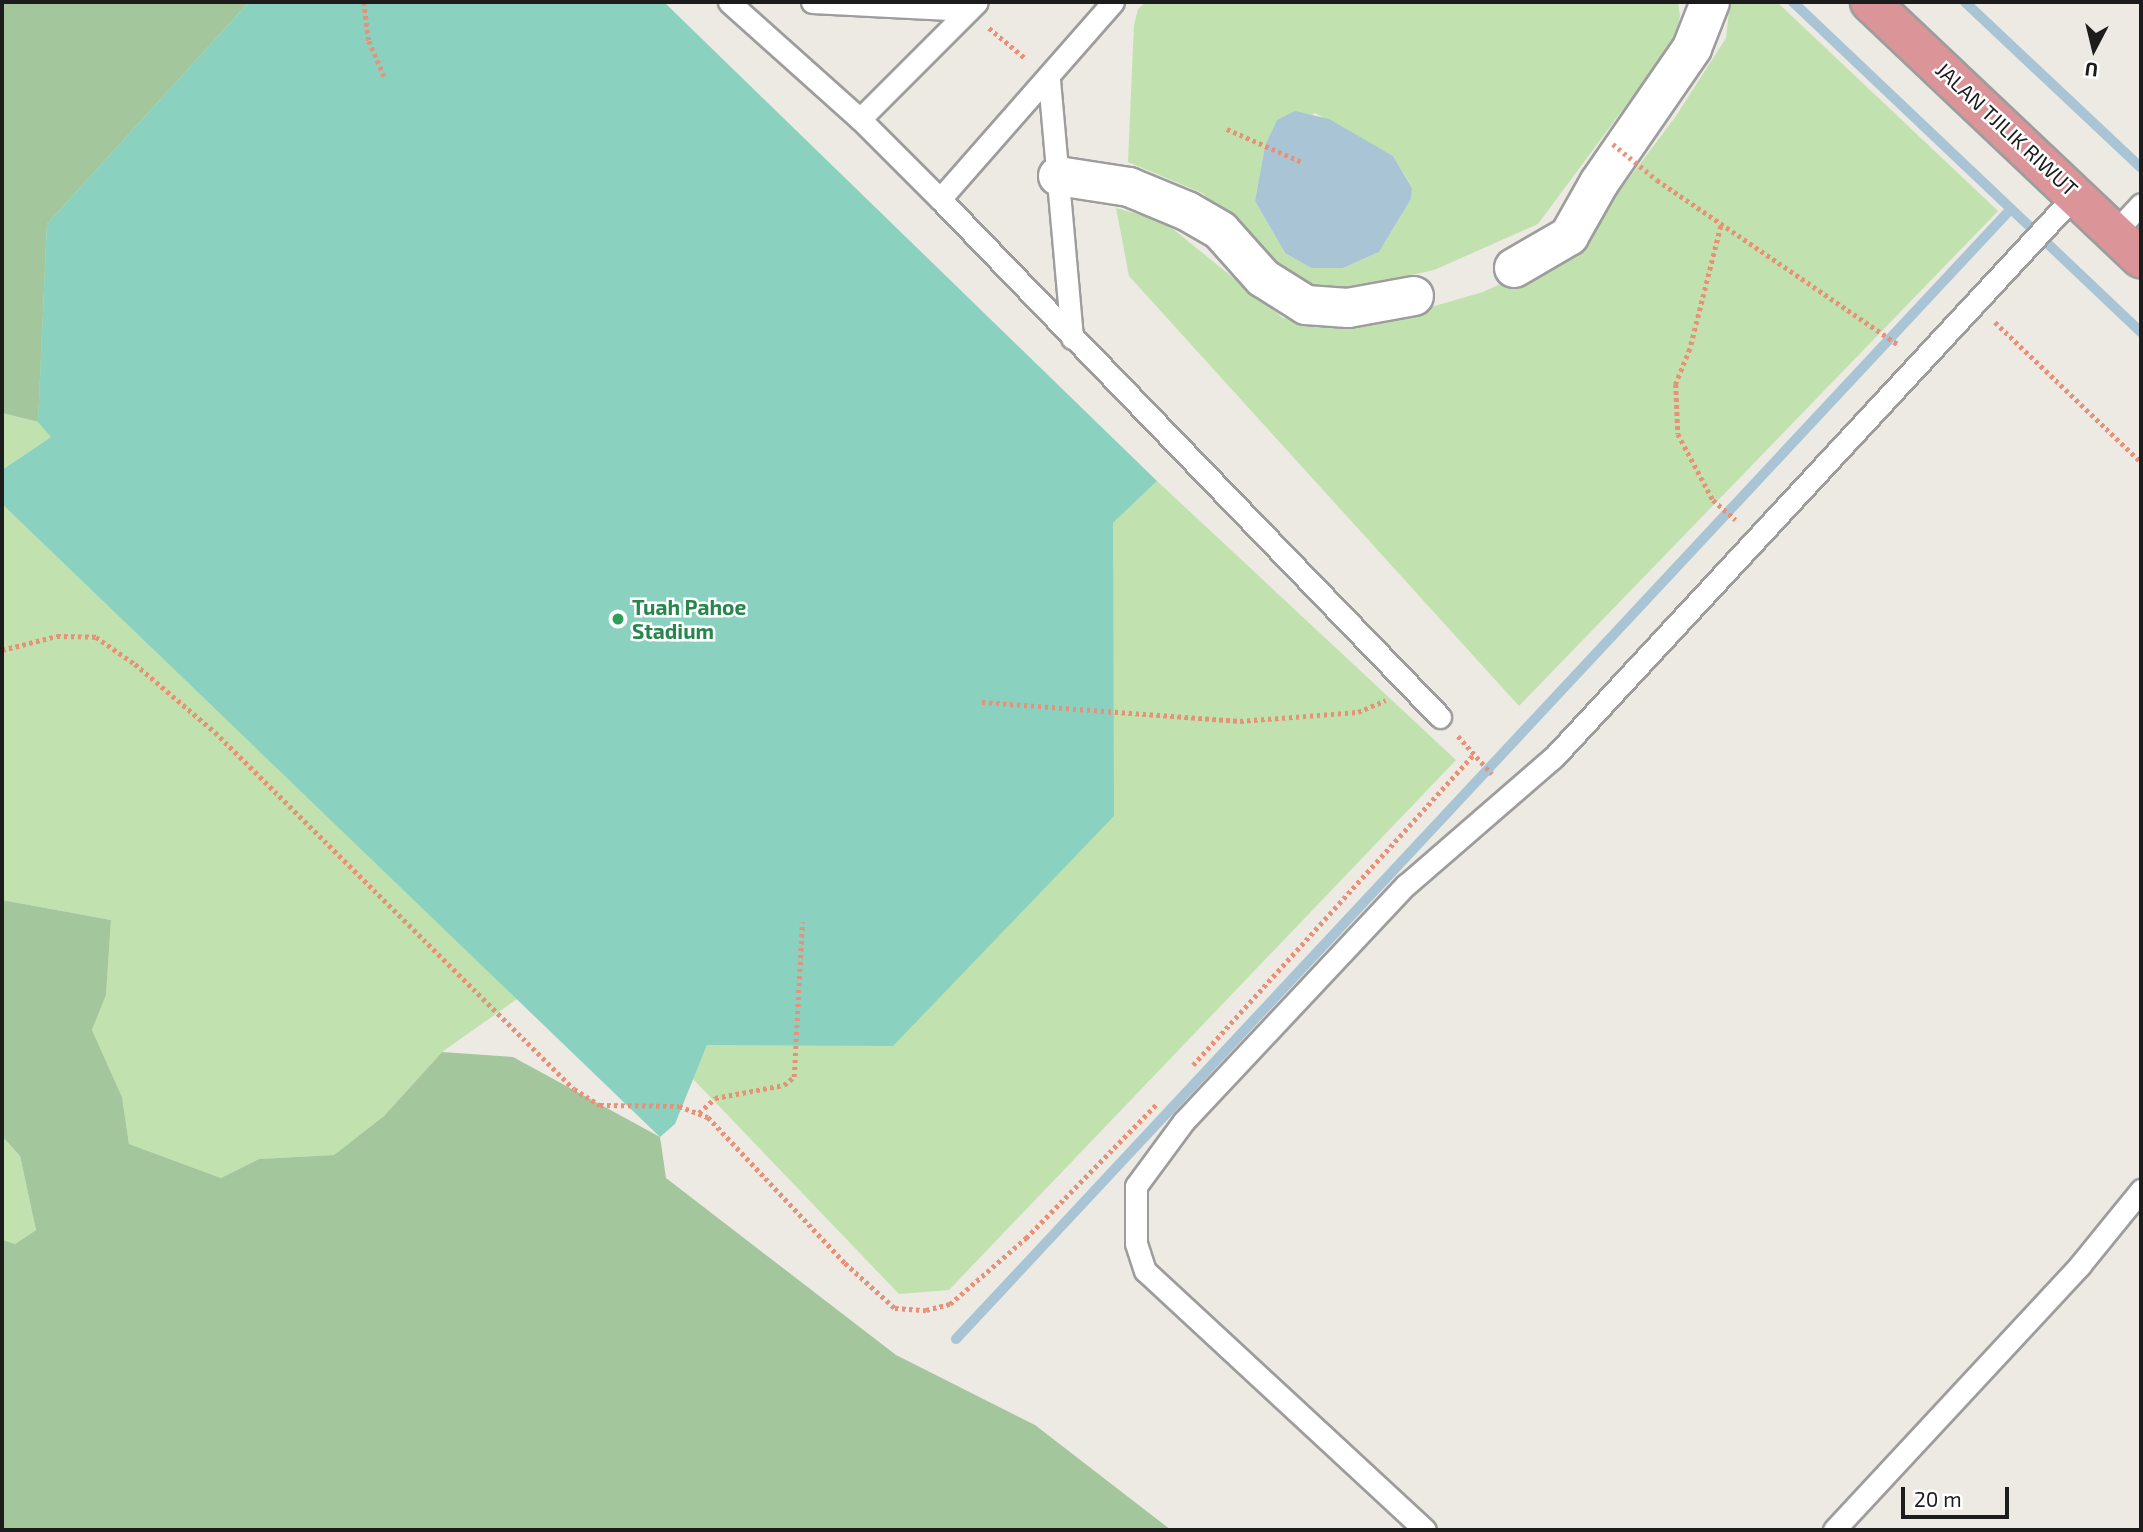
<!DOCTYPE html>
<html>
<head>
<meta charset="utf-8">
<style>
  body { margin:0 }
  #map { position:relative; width:2143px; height:1532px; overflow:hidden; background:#eceae3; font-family:"Exo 2",sans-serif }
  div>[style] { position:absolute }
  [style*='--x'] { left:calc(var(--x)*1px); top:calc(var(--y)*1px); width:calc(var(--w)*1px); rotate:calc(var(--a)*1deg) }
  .grass>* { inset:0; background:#c1e1af }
  .forest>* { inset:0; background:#a4c69d }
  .pitch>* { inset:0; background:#8ad2bf }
  .water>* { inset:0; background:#a9c5d5 }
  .stream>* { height:10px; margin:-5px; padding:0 5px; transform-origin:5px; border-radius:5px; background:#a9c5d5 }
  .path>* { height:4.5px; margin-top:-2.25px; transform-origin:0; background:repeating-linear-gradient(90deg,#e89179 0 3.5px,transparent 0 7px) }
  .roads { filter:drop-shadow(2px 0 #9d9d9d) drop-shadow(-2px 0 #9d9d9d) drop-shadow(0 2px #9d9d9d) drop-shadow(0 -2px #9d9d9d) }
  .lane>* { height:21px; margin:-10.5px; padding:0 10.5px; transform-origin:10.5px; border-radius:10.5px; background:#fff }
  .street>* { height:38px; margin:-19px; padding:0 19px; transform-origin:19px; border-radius:19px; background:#fff }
  .highway>* { height:38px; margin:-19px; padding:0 19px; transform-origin:19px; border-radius:19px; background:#db9498 }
  .path-bridge>* { height:4.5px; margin-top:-2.25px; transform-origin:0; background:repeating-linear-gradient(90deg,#e89179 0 3.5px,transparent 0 7px) }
  .dots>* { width:19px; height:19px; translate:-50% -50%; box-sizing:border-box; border:4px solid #fff; border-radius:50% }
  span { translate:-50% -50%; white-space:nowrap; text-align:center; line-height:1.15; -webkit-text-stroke:5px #fff; paint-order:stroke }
  .street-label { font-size:21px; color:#1c1c1c }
  .leisure-label { font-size:21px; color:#27864d; font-weight:700 }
  .left { translate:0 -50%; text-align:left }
  .frame { position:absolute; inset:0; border:4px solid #1c1c1c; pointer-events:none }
  .north { position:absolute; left:2059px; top:14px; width:70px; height:70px; -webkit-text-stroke:5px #fff; paint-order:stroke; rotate:187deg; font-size:19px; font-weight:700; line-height:28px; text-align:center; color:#1c1c1c }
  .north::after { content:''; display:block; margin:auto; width:24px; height:32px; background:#1c1c1c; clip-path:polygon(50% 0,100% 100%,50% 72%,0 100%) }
  .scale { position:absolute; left:1901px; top:1487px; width:108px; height:32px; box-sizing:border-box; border:4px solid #1c1c1c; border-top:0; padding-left:9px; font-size:21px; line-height:24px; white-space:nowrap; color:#1c1c1c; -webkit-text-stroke:5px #fff; paint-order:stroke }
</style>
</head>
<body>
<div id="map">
  <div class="grass">
    <div style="clip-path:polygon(249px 2px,1113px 523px,1157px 481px,1456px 760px,949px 1290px,899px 1294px,693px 1079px,707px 1045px,51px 437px,2px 470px,2px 413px,37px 422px,47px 224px)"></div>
    <div style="clip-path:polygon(evenodd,1146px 2px,1678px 2px,1680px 16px,1675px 39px,1538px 224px,1434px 270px,1339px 291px,1295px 289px,1272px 267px,1255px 240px,1202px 193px,1128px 162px,1134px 25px,1138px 9px,1146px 2px,1315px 113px,1393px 156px,1412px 187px,1411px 199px,1379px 252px,1343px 268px,1311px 268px,1285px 253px,1255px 201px,1265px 146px,1315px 113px)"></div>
    <div style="clip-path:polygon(1730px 2px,1777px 2px,1998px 211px,1519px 706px,1129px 276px,1116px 208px,1163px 221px,1283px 318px,1341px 323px,1386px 320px,1483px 292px,1563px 255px,1588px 233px,1676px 116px,1726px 38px)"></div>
    <div style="clip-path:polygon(2px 504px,517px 999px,442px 1052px,384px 1116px,334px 1155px,259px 1159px,221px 1178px,129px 1144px,122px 1097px,92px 1030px,106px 995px,111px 920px,2px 900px)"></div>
    <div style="clip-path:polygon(2px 1136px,20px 1156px,36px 1230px,15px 1244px,2px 1241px)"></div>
  </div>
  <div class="forest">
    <div style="clip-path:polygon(2px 2px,249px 2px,47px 224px,38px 422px,2px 413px)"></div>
    <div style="clip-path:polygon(2px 900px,111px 920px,106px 995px,92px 1030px,122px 1097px,129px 1144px,221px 1178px,259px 1159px,334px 1155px,384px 1116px,442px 1052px,513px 1057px,660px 1137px,666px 1178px,896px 1355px,1035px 1425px,1171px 1530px,2px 1530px,2px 1240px,15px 1244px,36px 1230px,20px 1156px,2px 1136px)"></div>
  </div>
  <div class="pitch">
    <div style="clip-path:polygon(249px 2px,664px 2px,1157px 481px,1113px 523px,1114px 816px,893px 1046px,707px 1045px,675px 1124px,660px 1137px,2px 504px,2px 470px,51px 437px,38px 422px,47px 224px)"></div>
  </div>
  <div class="water">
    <div style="clip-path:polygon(1295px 111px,1329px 119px,1393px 156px,1412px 188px,1411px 199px,1379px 252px,1343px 268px,1311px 268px,1285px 253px,1255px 201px,1265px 146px,1277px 120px)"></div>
  </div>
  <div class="stream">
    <div style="--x:1793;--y:2;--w:480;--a:43.5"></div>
    <div style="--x:1965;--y:2;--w:242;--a:43.3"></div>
    <div style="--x:956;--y:1339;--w:1546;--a:-46.97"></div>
  </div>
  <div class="path">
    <div style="--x:364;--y:2;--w:39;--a:83"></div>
    <div style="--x:369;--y:41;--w:40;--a:66.6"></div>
    <div style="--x:989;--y:28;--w:47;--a:39.8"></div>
    <div style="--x:1227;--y:129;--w:82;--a:23.7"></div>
    <div style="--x:1657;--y:180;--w:293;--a:34.3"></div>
    <div style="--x:1721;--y:226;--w:127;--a:104.1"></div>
    <div style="--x:1690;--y:349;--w:38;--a:112"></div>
    <div style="--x:1676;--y:384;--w:50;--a:87.7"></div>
    <div style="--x:1678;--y:434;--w:75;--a:62.1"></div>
    <div style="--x:1713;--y:500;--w:30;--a:41"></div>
    <div style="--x:1995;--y:322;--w:202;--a:43.8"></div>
    <div style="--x:2;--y:650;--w:57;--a:-14.3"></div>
    <div style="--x:57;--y:636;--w:39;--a:1"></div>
    <div style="--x:96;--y:637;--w:47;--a:34.7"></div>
    <div style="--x:135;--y:664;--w:105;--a:40.4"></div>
    <div style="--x:215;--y:732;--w:506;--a:44.84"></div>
    <div style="--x:574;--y:1089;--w:31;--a:32"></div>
    <div style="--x:600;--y:1105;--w:79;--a:0.7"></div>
    <div style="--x:679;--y:1106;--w:31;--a:21"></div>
    <div style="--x:708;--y:1117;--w:200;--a:46.8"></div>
    <div style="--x:845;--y:1263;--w:67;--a:42"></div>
    <div style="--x:895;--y:1308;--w:31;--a:4"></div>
    <div style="--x:926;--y:1310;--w:25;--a:-14"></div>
    <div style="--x:950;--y:1304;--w:101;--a:-41"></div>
    <div style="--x:1026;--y:1238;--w:186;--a:-45.7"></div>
    <div style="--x:982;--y:702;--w:259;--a:4.2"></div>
    <div style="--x:1240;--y:721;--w:118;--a:-4.4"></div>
    <div style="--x:1358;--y:712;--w:30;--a:-23"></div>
    <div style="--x:1458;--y:736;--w:51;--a:48.2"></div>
    <div style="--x:1193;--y:1065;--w:419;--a:-47.9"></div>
    <div style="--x:699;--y:1113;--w:22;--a:-43"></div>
    <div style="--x:715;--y:1098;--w:70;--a:-10.7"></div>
    <div style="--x:784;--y:1085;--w:13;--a:-39"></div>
    <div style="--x:794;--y:1077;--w:155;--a:-87"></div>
  </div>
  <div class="roads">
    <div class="lane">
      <div style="--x:729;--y:2;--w:176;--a:41.8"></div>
      <div style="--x:860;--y:119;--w:113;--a:45"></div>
      <div style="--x:940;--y:199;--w:720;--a:46.01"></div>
      <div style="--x:812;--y:2;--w:157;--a:2.9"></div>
      <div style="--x:1049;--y:80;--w:259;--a:84.9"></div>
      <div style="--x:860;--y:119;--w:165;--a:-45"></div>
      <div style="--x:940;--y:199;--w:262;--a:-48.7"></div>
      <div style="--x:2115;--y:232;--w:38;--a:-47"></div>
      <div style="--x:1425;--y:1530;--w:381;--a:-137.2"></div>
      <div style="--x:1145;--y:1271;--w:29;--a:-108"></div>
      <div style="--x:1136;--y:1243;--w:57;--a:-90"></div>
      <div style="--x:1136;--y:1186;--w:81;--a:-53.6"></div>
      <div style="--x:1184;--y:1121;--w:324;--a:-46.8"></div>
      <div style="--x:1406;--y:885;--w:196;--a:-40.9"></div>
      <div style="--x:1554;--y:757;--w:768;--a:-47.16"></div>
      <div style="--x:1834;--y:1530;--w:362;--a:-47.1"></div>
      <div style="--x:2080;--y:1265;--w:97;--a:-50.9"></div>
    </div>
    <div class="street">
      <div style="--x:1058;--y:176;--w:72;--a:8.8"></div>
      <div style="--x:1129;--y:187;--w:63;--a:22.5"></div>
      <div style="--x:1187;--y:211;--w:39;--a:30"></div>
      <div style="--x:1221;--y:231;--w:63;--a:48.2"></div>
      <div style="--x:1263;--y:278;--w:51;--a:32.1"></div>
      <div style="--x:1306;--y:305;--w:42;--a:4.1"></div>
      <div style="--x:1348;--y:308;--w:67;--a:-10.3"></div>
      <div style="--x:1514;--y:268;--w:64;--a:-30.2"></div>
      <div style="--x:1569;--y:236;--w:61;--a:-60.5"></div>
      <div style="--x:1599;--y:183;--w:164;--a:-55.4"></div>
      <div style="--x:1692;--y:48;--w:49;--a:-68.6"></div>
    </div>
    <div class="highway">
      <div style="--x:1870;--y:2;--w:373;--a:43.4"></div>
    </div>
  </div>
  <div class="path-bridge">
    <div style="--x:1613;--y:144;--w:57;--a:39.3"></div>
  </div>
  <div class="dots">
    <div style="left:618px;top:619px;background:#2e9e5b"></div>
  </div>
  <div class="street-label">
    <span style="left:2007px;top:129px;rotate:43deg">JALAN TJILIK RIWUT</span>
  </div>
  <div class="leisure-label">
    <span class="left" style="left:632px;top:619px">Tuah Pahoe<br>Stadium</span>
  </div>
  <div class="frame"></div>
  <div class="north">U</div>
  <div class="scale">20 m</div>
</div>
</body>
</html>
